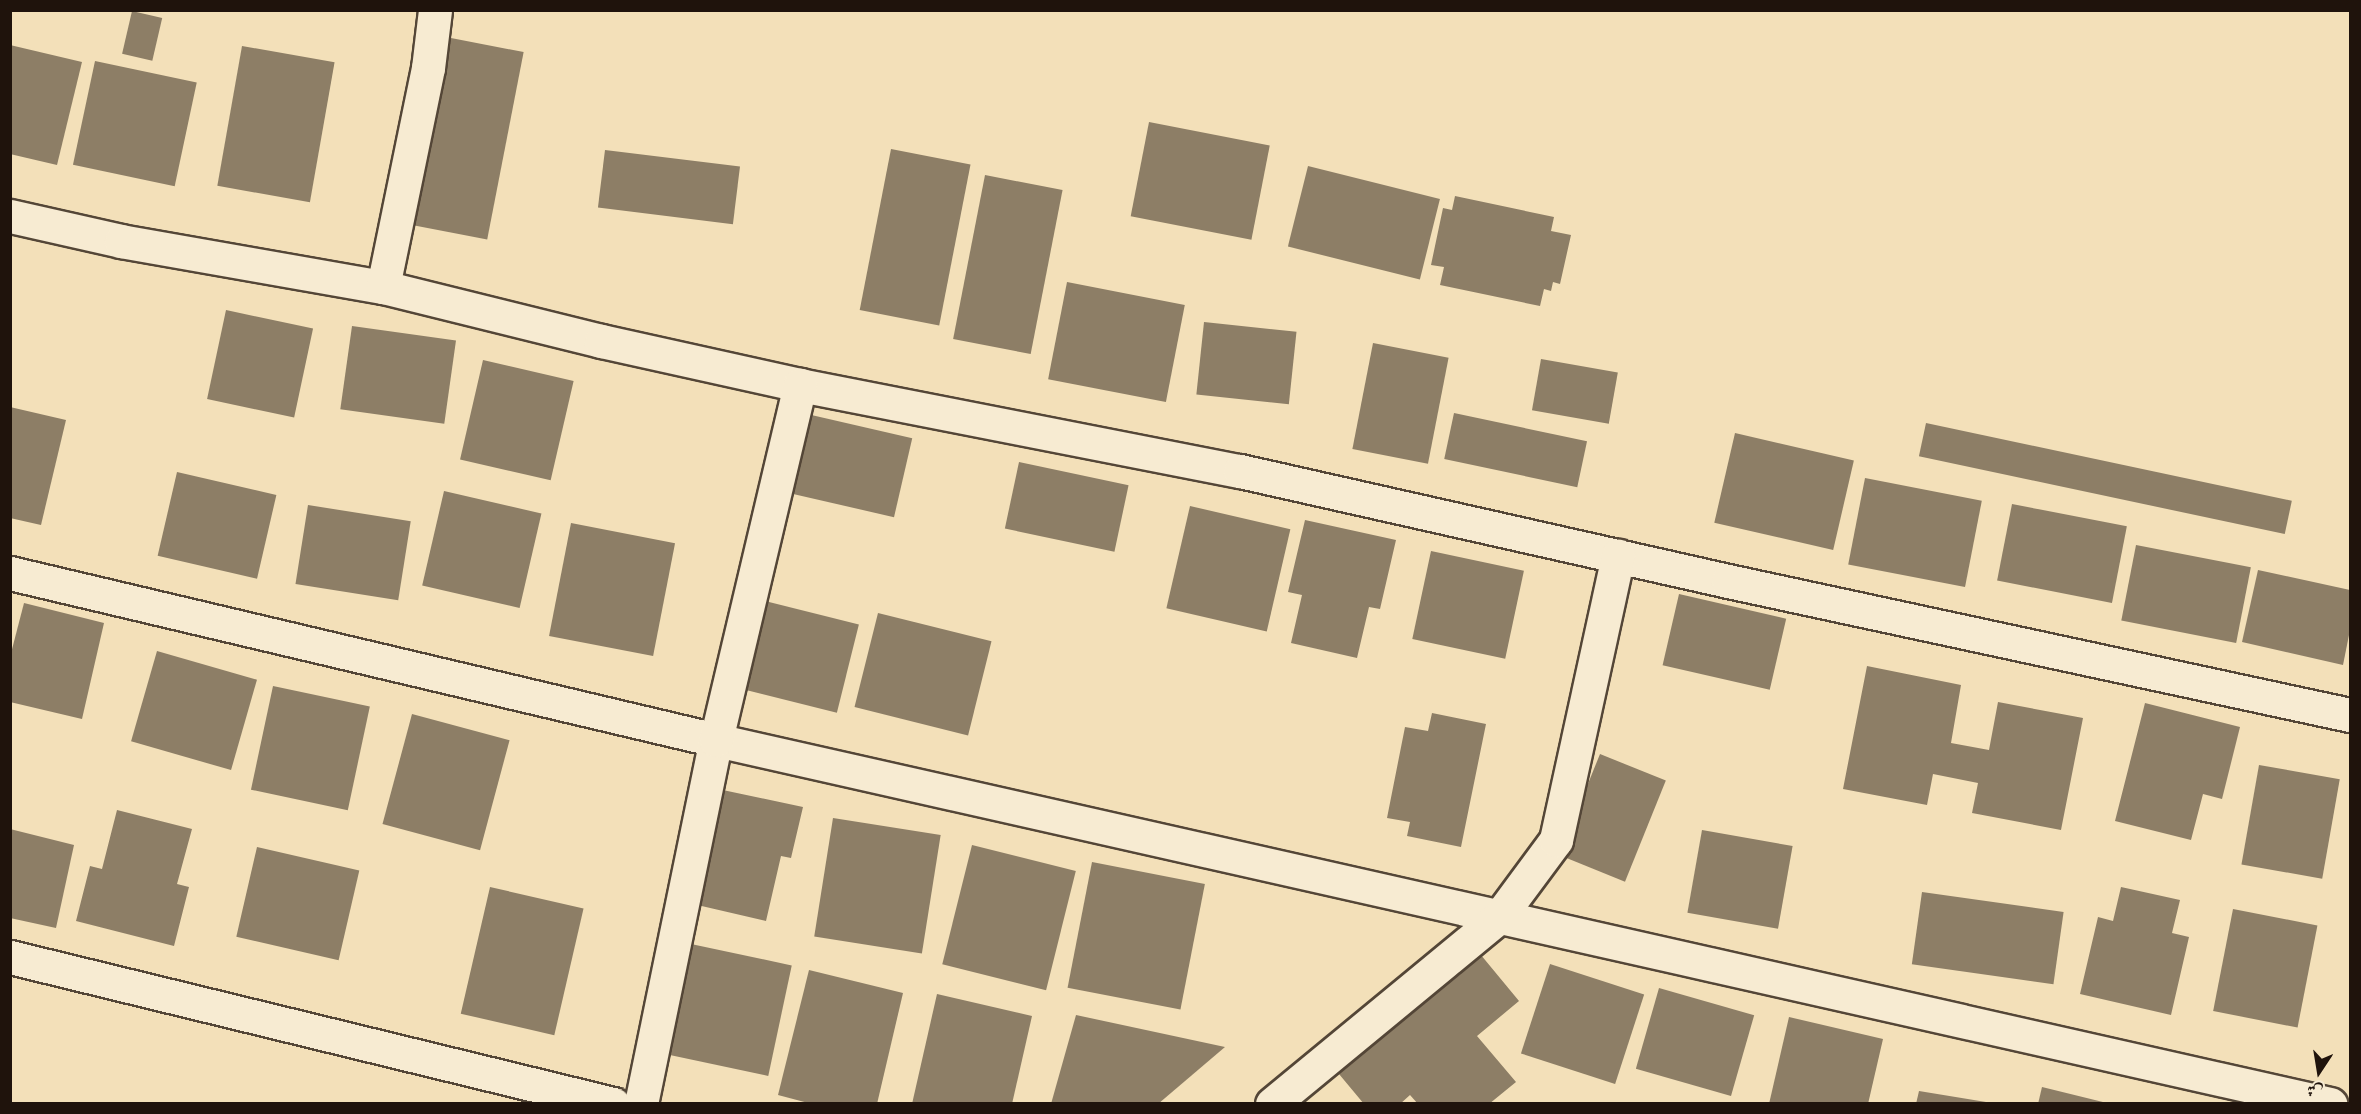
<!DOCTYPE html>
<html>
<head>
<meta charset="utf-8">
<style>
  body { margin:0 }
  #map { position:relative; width:2361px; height:1114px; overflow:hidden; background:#f3e0b9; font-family:"Old Standard TT",Amiri,serif }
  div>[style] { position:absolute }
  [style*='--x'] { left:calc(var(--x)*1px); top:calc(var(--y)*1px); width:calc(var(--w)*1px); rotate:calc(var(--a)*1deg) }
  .building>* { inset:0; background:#8d7e66; transform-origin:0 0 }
  .roads { filter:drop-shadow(2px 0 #544637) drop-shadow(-2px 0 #544637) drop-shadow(0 2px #544637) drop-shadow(0 -2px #544637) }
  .minor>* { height:33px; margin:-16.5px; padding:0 16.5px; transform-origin:16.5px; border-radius:16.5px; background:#f7ebd2 }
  span { translate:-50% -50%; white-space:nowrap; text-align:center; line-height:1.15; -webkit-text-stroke:5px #f7ebd2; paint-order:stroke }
  .frame { position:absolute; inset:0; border:12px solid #1f130c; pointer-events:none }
  .north { position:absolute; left:2289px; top:1042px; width:60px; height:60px; -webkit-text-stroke:4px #f7ebd2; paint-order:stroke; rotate:192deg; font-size:16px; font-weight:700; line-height:24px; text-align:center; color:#1f130c }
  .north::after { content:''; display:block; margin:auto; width:21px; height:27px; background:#1f130c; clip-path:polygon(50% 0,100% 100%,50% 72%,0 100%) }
</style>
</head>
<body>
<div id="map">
  <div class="building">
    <div style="left:132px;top:11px;width:31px;height:44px;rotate:13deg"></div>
    <div style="left:451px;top:38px;width:74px;height:191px;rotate:11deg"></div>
    <div style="clip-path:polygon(10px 45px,82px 62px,57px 165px,10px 154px)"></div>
    <div style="left:242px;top:46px;width:94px;height:142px;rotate:10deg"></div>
    <div style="left:95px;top:61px;width:104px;height:106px;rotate:12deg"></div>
    <div style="left:1149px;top:122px;width:123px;height:96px;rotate:11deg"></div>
    <div style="left:891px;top:149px;width:81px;height:164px;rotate:11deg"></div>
    <div style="left:605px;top:150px;width:136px;height:58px;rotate:7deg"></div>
    <div style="left:1308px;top:166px;width:136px;height:83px;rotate:14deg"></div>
    <div style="left:985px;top:175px;width:79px;height:167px;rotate:11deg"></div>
    <div style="clip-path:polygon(1455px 196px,1554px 217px,1551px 231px,1571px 235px,1560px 284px,1553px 282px,1551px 291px,1544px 289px,1540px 306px,1440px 285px,1444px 267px,1431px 265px,1443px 208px,1452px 210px)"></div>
    <div style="left:1067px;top:282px;width:120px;height:99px;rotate:11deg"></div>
    <div style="left:226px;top:310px;width:89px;height:91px;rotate:12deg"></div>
    <div style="left:1204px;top:322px;width:93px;height:73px;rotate:6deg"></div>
    <div style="left:352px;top:326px;width:105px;height:84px;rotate:8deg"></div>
    <div style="left:1373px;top:343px;width:77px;height:108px;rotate:11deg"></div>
    <div style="left:1541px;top:359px;width:78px;height:52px;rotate:10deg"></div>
    <div style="left:483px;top:360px;width:93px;height:102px;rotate:13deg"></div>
    <div style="clip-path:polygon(10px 407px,66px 420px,41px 525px,10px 518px)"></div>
    <div style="left:1454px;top:413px;width:136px;height:47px;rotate:12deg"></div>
    <div style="left:807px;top:414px;width:108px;height:81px;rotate:13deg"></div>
    <div style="left:1926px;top:423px;width:374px;height:34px;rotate:12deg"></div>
    <div style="left:1735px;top:433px;width:122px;height:92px;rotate:13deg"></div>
    <div style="left:1019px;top:462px;width:112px;height:68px;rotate:12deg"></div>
    <div style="left:177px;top:472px;width:102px;height:86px;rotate:13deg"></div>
    <div style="left:1865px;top:478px;width:119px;height:88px;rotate:11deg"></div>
    <div style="left:444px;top:491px;width:100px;height:97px;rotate:13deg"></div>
    <div style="left:2012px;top:504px;width:117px;height:78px;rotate:11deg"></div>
    <div style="left:308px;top:505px;width:104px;height:80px;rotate:9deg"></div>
    <div style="left:1190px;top:506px;width:103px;height:105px;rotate:13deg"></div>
    <div style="clip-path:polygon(1305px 520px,1396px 540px,1380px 609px,1369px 607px,1357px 658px,1291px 643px,1302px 595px,1288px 592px)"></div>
    <div style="left:571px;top:523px;width:106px;height:115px;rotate:11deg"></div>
    <div style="left:2136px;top:545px;width:117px;height:77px;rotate:11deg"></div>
    <div style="left:1431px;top:551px;width:95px;height:90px;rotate:12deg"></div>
    <div style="clip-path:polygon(2258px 570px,2350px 590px,2350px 630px,2343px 665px,2242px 642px)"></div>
    <div style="left:1679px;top:594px;width:110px;height:73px;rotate:13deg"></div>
    <div style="left:757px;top:599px;width:105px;height:91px;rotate:14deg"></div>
    <div style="clip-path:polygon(24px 603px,104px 623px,82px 719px,10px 702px,10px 657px)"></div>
    <div style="left:878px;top:613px;width:117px;height:97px;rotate:14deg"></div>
    <div style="left:157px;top:651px;width:104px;height:94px;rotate:16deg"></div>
    <div style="clip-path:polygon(1867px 666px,1961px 685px,1951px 743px,1989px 750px,1998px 702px,2083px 718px,2061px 830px,1972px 813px,1978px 783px,1933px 774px,1927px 805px,1843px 789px)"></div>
    <div style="left:273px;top:686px;width:99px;height:106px;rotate:12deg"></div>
    <div style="clip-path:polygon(2145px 703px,2240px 727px,2222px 799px,2203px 794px,2191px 840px,2115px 821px)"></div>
    <div style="clip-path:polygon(1432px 713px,1486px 724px,1461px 847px,1407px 836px,1410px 822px,1387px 818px,1405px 727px,1428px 731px)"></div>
    <div style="left:412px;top:714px;width:101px;height:114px;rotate:15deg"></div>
    <div style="left:1600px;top:754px;width:71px;height:109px;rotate:22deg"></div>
    <div style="left:2259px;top:765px;width:82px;height:101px;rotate:10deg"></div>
    <div style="clip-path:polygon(718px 789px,803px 807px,791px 858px,781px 856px,766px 921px,693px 904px)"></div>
    <div style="clip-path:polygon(117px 810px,192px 829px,177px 884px,189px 887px,174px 946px,76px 921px,90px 866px,102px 869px)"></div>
    <div style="left:833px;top:818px;width:109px;height:120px;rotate:9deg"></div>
    <div style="clip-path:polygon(10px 829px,74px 845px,56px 928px,10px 918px)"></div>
    <div style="left:1702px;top:830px;width:92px;height:84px;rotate:10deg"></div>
    <div style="left:972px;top:845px;width:107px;height:123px;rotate:14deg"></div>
    <div style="left:257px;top:847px;width:105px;height:92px;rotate:13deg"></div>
    <div style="left:1092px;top:862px;width:115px;height:128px;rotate:11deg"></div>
    <div style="left:490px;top:887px;width:96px;height:130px;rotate:13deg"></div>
    <div style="clip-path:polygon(2121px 887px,2180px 900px,2172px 933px,2189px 937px,2171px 1015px,2080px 994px,2098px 917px,2113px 921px)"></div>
    <div style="left:1922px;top:892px;width:143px;height:73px;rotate:8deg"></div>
    <div style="left:2233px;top:909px;width:86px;height:104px;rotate:11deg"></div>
    <div style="left:691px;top:944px;width:103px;height:113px;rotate:12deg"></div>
    <div style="clip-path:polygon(1476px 949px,1519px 1001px,1477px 1036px,1516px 1082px,1489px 1104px,1418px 1104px,1410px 1095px,1400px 1104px,1364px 1104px,1334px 1068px)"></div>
    <div style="left:1550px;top:964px;width:99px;height:94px;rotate:18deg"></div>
    <div style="clip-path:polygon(809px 970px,903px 993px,877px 1104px,812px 1104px,778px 1095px)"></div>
    <div style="left:1659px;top:988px;width:99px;height:84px;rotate:16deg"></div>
    <div style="clip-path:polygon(937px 994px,1032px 1016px,1012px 1104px,912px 1104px)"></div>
    <div style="clip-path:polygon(1076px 1015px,1225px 1047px,1158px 1104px,1051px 1104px)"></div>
    <div style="clip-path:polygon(1789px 1017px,1883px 1039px,1868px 1104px,1769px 1104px)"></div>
    <div style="clip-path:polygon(2042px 1087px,2107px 1103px,2106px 1104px,2038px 1104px)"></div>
    <div style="clip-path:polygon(1919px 1091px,1986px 1102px,1986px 1104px,1916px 1104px)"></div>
  </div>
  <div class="roads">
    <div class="minor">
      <div style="--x:10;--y:216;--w:114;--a:12.7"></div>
      <div style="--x:121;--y:241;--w:266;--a:10"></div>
      <div style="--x:383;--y:287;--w:225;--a:13.9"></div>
      <div style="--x:601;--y:341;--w:204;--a:12.5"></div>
      <div style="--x:800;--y:385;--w:448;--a:11.1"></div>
      <div style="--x:1240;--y:471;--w:500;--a:12.7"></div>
      <div style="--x:1728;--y:581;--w:636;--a:12.16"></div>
      <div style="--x:383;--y:287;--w:224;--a:-78.4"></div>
      <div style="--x:428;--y:68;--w:58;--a:-83.1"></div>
      <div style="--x:10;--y:573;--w:725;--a:13.31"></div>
      <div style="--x:716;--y:740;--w:1655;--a:12.71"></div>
      <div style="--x:10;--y:957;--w:621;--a:13.7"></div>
      <div style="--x:641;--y:1104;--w:372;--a:-78.4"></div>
      <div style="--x:716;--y:740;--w:365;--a:-76.7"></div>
      <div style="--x:1272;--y:1104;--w:294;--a:-39.5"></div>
      <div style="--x:1499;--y:917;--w:96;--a:-53.5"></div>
      <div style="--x:1556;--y:840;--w:291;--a:-77.7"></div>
    </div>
  </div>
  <div class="frame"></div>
  <div class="north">ش</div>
</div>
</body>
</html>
